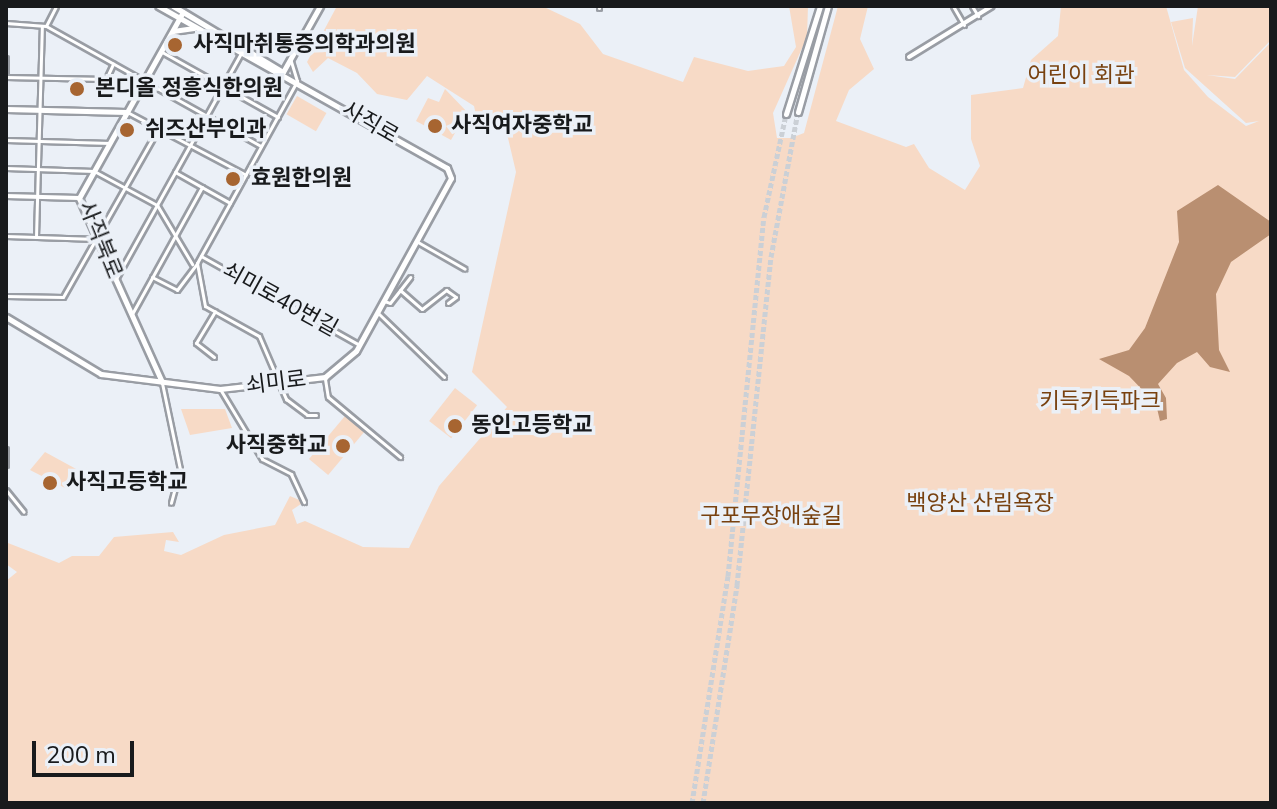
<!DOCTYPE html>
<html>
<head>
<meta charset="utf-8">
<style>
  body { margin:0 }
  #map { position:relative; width:1277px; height:809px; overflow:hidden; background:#ebf0f7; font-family:"Nunito Sans","Noto Sans KR",sans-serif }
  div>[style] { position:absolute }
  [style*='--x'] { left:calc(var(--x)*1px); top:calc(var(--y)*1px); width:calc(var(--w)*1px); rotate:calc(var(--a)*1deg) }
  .green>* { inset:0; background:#f7dac6; transform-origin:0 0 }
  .water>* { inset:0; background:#b98f71 }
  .secondary-tunnel>* { height:5px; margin-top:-2.5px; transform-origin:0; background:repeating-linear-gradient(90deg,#cbd0d6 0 5px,transparent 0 7.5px) }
  .roads { filter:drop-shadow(2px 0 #999da4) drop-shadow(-2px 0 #999da4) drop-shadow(0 2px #999da4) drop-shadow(0 -2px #999da4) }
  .minor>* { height:3px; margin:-1.5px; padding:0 1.5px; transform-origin:1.5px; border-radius:1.5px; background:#fff }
  .tertiary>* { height:4px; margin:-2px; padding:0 2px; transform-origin:2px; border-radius:2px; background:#fff }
  .secondary>* { height:5px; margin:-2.5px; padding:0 2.5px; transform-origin:2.5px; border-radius:2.5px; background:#fff }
  .dots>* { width:22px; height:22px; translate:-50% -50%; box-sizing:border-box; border:4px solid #ebf0f7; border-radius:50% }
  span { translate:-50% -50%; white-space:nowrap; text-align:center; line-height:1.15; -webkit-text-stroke:7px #ebf0f7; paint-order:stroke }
  .poi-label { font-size:22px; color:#181a1c; font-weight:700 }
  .left { translate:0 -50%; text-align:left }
  .right { translate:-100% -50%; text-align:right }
  .park-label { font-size:22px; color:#78410f }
  .street-label { font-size:22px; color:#181a1c }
  .frame { position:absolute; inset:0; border:8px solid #181a1c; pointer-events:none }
  .scale { position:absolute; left:32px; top:741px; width:102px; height:36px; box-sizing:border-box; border:4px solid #181a1c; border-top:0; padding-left:10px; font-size:24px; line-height:28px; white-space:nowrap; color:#181a1c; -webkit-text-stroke:6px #ebf0f7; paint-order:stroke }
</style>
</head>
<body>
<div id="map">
  <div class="green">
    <div style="clip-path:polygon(337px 6px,544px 7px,580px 24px,603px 54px,683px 82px,694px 57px,748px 71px,784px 66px,796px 47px,789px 6px,808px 6px,807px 37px,773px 113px,777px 138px,791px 138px,804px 133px,838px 6px,868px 6px,860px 39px,874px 69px,849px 90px,836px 121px,906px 147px,914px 144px,929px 168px,965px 190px,980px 166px,971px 139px,971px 95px,1023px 88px,1031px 60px,1058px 36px,1061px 6px,1166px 6px,1184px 70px,1208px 97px,1246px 126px,1259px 121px,1246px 123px,1185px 68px,1171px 22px,1193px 18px,1192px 46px,1198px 6px,1271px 6px,1271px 40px,1235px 77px,1207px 75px,1235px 79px,1271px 42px,1271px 803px,6px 803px,6px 581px,17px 572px,6px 564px,8px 543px,59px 563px,72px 556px,99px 556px,114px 537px,173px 532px,179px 542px,166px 540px,164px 551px,181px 555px,224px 535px,275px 525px,290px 496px,304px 502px,292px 510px,297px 524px,305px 521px,363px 547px,409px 548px,439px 486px,507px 407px,472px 372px,516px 172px,508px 138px,500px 126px,478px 125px,474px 106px,427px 76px,407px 100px,377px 94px,357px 73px,328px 58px,313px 72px,307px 62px)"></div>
    <div style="clip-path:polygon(445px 89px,470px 115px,468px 127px,460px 124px,451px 140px,416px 121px,428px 98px,439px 102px)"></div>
    <div style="left:297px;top:96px;width:34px;height:21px;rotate:30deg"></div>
    <div style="left:455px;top:388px;width:28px;height:42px;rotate:38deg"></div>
    <div style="clip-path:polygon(181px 409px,225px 409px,232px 428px,190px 435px)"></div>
    <div style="left:345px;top:416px;width:25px;height:56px;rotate:40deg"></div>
    <div style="clip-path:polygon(45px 452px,78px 470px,67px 489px,30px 470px)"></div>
  </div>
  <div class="water">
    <div style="clip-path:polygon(1218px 185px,1271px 222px,1271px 234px,1231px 262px,1216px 294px,1219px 350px,1230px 372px,1210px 367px,1197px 352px,1177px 363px,1158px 384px,1166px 398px,1167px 419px,1160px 421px,1156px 404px,1129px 376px,1099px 359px,1129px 350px,1145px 328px,1179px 242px,1177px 211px)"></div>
  </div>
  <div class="secondary-tunnel">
    <div style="--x:692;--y:803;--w:230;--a:-81"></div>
    <div style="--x:728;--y:576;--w:361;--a:-84.3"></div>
    <div style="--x:764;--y:217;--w:105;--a:-77.9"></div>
    <div style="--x:703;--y:803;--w:221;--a:-81.1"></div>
    <div style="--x:737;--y:585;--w:330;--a:-84.1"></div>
    <div style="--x:771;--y:257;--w:147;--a:-79.5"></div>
  </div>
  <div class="roads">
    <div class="minor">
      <div style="--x:953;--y:6;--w:22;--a:60"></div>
      <div style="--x:972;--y:6;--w:12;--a:59"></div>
      <div style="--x:599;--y:8;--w:2;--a:-90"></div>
      <div style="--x:6;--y:23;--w:40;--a:4.3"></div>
      <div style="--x:46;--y:26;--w:246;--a:29.2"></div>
      <div style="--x:46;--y:26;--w:22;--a:-63"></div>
      <div style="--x:162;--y:52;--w:133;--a:29.3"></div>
      <div style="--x:6;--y:58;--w:16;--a:90"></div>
      <div style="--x:6;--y:77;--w:100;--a:1.1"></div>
      <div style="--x:106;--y:79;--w:17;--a:-65"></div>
      <div style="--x:129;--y:113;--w:132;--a:27.9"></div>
      <div style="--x:6;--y:140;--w:104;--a:1.7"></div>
      <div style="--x:6;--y:168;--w:88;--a:2"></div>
      <div style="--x:94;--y:171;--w:72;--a:28.4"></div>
      <div style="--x:157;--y:205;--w:69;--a:59.3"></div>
      <div style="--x:175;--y:172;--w:63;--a:29.4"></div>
      <div style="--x:6;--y:236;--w:91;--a:1.9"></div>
      <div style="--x:36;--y:237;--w:210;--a:-88.4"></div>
      <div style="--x:416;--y:241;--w:56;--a:29.7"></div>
      <div style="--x:201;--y:256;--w:180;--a:29.3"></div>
      <div style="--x:197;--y:263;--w:44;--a:79.5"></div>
      <div style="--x:205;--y:306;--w:62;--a:29.1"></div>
      <div style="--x:259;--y:336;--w:69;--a:66.8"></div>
      <div style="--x:286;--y:399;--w:26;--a:37"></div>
      <div style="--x:307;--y:415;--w:9;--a:0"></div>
      <div style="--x:117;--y:277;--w:256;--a:-61"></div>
      <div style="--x:152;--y:277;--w:28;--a:27"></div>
      <div style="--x:177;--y:290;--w:34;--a:-53"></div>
      <div style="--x:197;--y:263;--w:208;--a:-61.2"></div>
      <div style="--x:297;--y:81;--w:21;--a:-107"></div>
      <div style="--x:400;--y:290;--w:29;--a:41"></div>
      <div style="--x:422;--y:309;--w:31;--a:-38"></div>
      <div style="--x:446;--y:290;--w:12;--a:35"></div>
      <div style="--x:456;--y:297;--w:10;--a:143"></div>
      <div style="--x:6;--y:296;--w:57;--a:1"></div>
      <div style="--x:63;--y:297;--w:195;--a:-60.5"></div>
      <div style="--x:384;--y:301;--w:6;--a:18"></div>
      <div style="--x:390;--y:303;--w:33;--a:-52"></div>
      <div style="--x:378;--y:313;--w:92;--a:44.1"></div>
      <div style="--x:132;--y:314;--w:145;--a:-61.1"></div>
      <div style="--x:214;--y:357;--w:23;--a:-142"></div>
      <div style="--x:196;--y:343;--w:37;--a:-59"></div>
      <div style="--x:325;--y:379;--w:18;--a:81"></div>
      <div style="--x:328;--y:397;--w:94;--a:39.8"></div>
      <div style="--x:162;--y:383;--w:88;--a:78.2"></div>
      <div style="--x:180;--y:469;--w:35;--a:105"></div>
      <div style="--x:220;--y:389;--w:82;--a:59"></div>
      <div style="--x:262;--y:459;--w:33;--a:27"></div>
      <div style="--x:291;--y:474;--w:31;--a:65"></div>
      <div style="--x:6;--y:449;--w:16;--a:90"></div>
      <div style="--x:6;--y:490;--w:28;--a:51"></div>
    </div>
    <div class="tertiary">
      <div style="--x:909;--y:57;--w:97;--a:-31.6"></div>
      <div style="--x:6;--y:196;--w:73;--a:1.6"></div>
    </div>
    <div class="secondary">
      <div style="--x:173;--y:6;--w:128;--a:31"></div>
      <div style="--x:173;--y:31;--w:21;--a:-8"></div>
      <div style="--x:283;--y:72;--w:76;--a:-60.7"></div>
      <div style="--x:6;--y:109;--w:120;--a:1.4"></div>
      <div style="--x:798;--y:112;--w:110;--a:-74.2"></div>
      <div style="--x:786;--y:114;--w:113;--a:-72.5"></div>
      <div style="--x:6;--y:317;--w:111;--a:31"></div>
      <div style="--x:101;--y:374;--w:120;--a:7.2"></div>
      <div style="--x:220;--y:389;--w:106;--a:-6.5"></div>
      <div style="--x:325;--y:377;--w:40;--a:-40"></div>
      <div style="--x:356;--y:351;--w:197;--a:-61.2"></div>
      <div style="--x:451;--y:178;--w:11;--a:-112"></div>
      <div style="--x:447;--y:168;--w:331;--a:-150.7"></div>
      <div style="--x:162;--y:382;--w:202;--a:-114.3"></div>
      <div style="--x:79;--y:198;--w:213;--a:-60.8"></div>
    </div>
  </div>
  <div class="dots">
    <div style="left:175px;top:45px;background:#a76531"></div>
    <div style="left:77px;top:89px;background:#a76531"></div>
    <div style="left:435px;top:126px;background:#a76531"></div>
    <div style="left:127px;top:130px;background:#a76531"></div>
    <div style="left:233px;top:179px;background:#a76531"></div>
    <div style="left:455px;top:426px;background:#a76531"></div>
    <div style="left:343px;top:446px;background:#a76531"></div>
    <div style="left:50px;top:483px;background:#a76531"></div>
  </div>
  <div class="poi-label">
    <span class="left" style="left:193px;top:45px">사직마취통증의학과의원</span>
    <span class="left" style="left:95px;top:89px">본디올 정흥식한의원</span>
    <span class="left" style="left:451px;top:126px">사직여자중학교</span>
    <span class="left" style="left:145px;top:130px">쉬즈산부인과</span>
    <span class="left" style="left:251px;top:179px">효원한의원</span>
    <span class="left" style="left:471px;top:426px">동인고등학교</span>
    <span class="right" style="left:327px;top:446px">사직중학교</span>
    <span class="left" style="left:66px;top:483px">사직고등학교</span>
  </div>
  <div class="park-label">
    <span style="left:1081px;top:76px">어린이 회관</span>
    <span style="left:1100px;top:402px">키득키득파크</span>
    <span style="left:980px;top:504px">백양산 산림욕장</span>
    <span style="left:771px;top:517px">구포무장애숲길</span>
  </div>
  <div class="street-label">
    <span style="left:370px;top:123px;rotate:30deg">사직로</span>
    <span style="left:100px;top:240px;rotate:68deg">사직북로</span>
    <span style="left:280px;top:300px;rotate:29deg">쇠미로40번길</span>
    <span style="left:276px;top:383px;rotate:-7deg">쇠미로</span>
  </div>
  <div class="frame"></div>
  <div class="scale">200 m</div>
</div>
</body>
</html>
